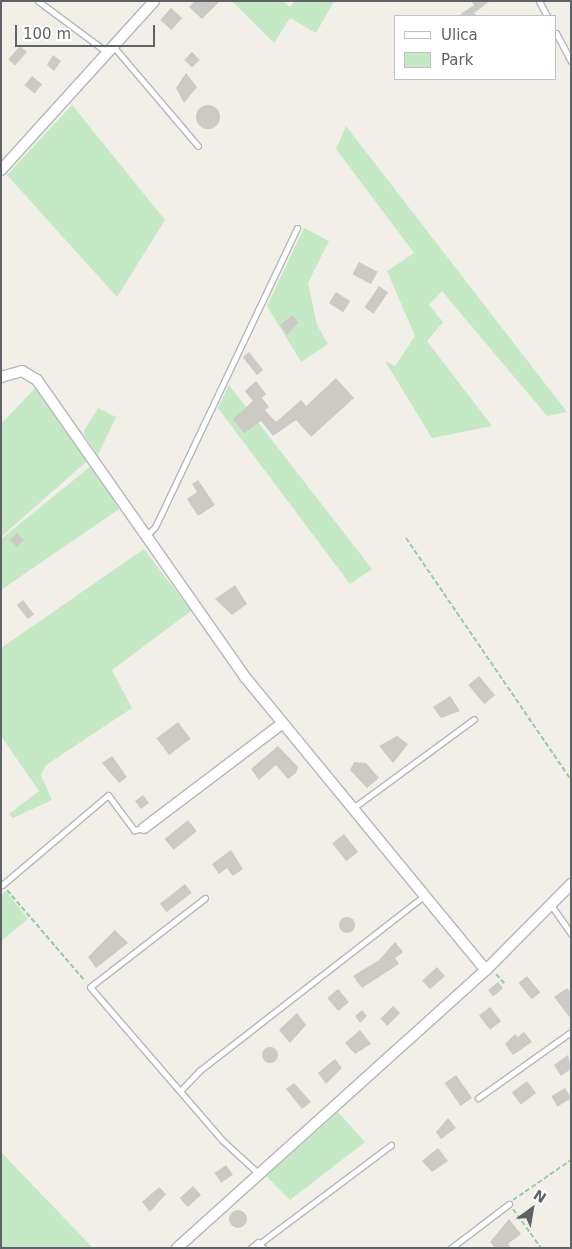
<!DOCTYPE html>
<html>
<head>
<meta charset="utf-8">
<style>
  body { margin:0 }
  #map { position:relative; width:572px; height:1249px; overflow:hidden; background:#f1efe8; font-family:"DejaVu Sans",sans-serif }
  div>[style] { position:absolute }
  [style*='--x'] { left:calc(var(--x)*1px); top:calc(var(--y)*1px); width:calc(var(--w)*1px); rotate:calc(var(--a)*1deg) }
  .green>* { inset:0; background:#c5e8c5 }
  .building>* { inset:0; background:#cccac5; transform-origin:0 0 }
  .round { border-radius:50% }
  .path>* { height:2px; margin-top:-1px; transform-origin:0; background:repeating-linear-gradient(90deg,#9cc7a9 0 5px,transparent 0 7.5px) }
  .roads { filter:drop-shadow(1px 0 #b5b8bc) drop-shadow(-1px 0 #b5b8bc) drop-shadow(0 1px #b5b8bc) drop-shadow(0 -1px #b5b8bc) }
  .lane>* { height:5px; margin:-2.5px; padding:0 2.5px; transform-origin:2.5px; border-radius:2.5px; background:#fff }
  .street>* { height:10px; margin:-5px; padding:0 5px; transform-origin:5px; border-radius:5px; background:#fff }
  span { translate:-50% -50%; white-space:nowrap; text-align:center; line-height:1.15; -webkit-text-stroke:4.5px #fff; paint-order:stroke }
  .frame { position:absolute; inset:0; border:2px solid #5f6368; pointer-events:none }
  .legend { position:absolute; left:394px; top:15px; width:162px; height:65px; box-sizing:border-box; background:#fff; border:1px solid #bfc1c3; margin:0; padding:6px 9px; list-style:none; font-size:15px; color:#5f6368 }
  .legend li { display:flex; align-items:center; gap:10px; height:25px }
  .legend b { width:25px; border:1px solid #bfc1c3 }
  .north { position:absolute; left:507px; top:1184px; width:50px; height:50px; -webkit-text-stroke:4px #fff; paint-order:stroke; rotate:32deg; font-size:14px; font-weight:700; line-height:20px; text-align:center; color:#5f6368 }
  .north::after { content:''; display:block; margin:auto; width:18px; height:22px; background:#5f6368; clip-path:polygon(50% 0,100% 100%,50% 72%,0 100%) }
  .scale { position:absolute; left:15px; top:25px; width:140px; height:22px; box-sizing:border-box; border:2px solid #5f6368; border-top:0; padding-left:6px; font-size:15px; line-height:18px; white-space:nowrap; color:#5f6368; -webkit-text-stroke:4px #fff; paint-order:stroke }
</style>
</head>
<body>
<div id="map">
  <div class="green">
    <div style="clip-path:polygon(232px 1px,283px 1px,290px 7px,295px 1px,334px 1px,316px 33px,290px 18px,274px 43px)"></div>
    <div style="clip-path:polygon(72px 105px,165px 220px,117px 297px,7px 175px)"></div>
    <div style="clip-path:polygon(346px 126px,567px 412px,547px 416px,442px 291px,429px 305px,443px 322px,427px 341px,492px 426px,432px 438px,385px 361px,395px 366px,415px 336px,387px 271px,414px 253px,336px 149px)"></div>
    <div style="clip-path:polygon(304px 228px,329px 241px,308px 283px,317px 325px,328px 344px,301px 362px,267px 306px)"></div>
    <div style="clip-path:polygon(229px 385px,372px 569px,350px 584px,218px 408px)"></div>
    <div style="clip-path:polygon(37px 386px,87px 461px,1px 537px,1px 424px)"></div>
    <div style="clip-path:polygon(98px 408px,116px 417px,98px 455px,83px 433px)"></div>
    <div style="clip-path:polygon(91px 466px,119px 509px,1px 590px,1px 539px)"></div>
    <div style="clip-path:polygon(144px 549px,191px 611px,112px 670px,132px 708px,46px 765px,41px 775px,52px 800px,13px 818px,9px 814px,39px 791px,1px 736px,1px 648px)"></div>
    <div style="clip-path:polygon(6px 891px,28px 919px,1px 941px,1px 895px)"></div>
    <div style="clip-path:polygon(338px 1112px,365px 1142px,290px 1200px,266px 1176px)"></div>
    <div style="clip-path:polygon(1px 1152px,92px 1247px,91px 1248px,1px 1248px)"></div>
  </div>
  <div class="building">
    <div style="clip-path:polygon(195px 1px,220px 1px,202px 19px,189px 7px)"></div>
    <div style="clip-path:polygon(471px 1px,490px 1px,474px 13px,477px 16px,458px 16px,474px 5px)"></div>
    <div style="left:171px;top:8px;width:15px;height:16px;rotate:42deg"></div>
    <div style="left:20px;top:46px;width:9px;height:18px;rotate:41deg"></div>
    <div style="left:192px;top:52px;width:11px;height:11px;rotate:45deg"></div>
    <div style="clip-path:polygon(53px 55px,61px 61px,54px 71px,47px 65px)"></div>
    <div style="clip-path:polygon(186px 73px,197px 87px,184px 103px,176px 88px)"></div>
    <div style="left:32px;top:76px;width:13px;height:12px;rotate:39deg"></div>
    <div class="round" style="left:196px;top:105px;width:24px;height:24px"></div>
    <div style="left:359px;top:262px;width:21px;height:14px;rotate:28deg"></div>
    <div style="left:379px;top:286px;width:11px;height:26px;rotate:34deg"></div>
    <div style="left:336px;top:292px;width:17px;height:13px;rotate:33deg"></div>
    <div style="clip-path:polygon(293px 315px,298px 323px,287px 335px,280px 325px)"></div>
    <div style="left:249px;top:352px;width:23px;height:8px;rotate:52deg"></div>
    <div style="clip-path:polygon(336px 378px,354px 398px,311px 437px,296px 420px,273px 436px,261px 421px,244px 433px,233px 419px,253px 401px,245px 391px,256px 381px,266px 394px,262px 398px,269px 407px,265px 410px,276px 422px,301px 400px,306px 406px)"></div>
    <div style="clip-path:polygon(198px 480px,215px 505px,198px 516px,187px 499px,197px 492px,192px 484px)"></div>
    <div style="left:17px;top:533px;width:10px;height:10px;rotate:45deg"></div>
    <div style="clip-path:polygon(235px 585px,247px 604px,232px 615px,215px 599px)"></div>
    <div style="left:23px;top:600px;width:18px;height:8px;rotate:52deg"></div>
    <div style="left:479px;top:676px;width:25px;height:14px;rotate:50deg"></div>
    <div style="clip-path:polygon(450px 696px,460px 711px,441px 718px,433px 707px)"></div>
    <div style="left:178px;top:722px;width:21px;height:27px;rotate:53deg"></div>
    <div style="clip-path:polygon(397px 736px,408px 744px,393px 763px,379px 746px)"></div>
    <div style="clip-path:polygon(278px 746px,298px 767px,296px 773px,288px 779px,276px 765px,259px 780px,251px 769px)"></div>
    <div style="clip-path:polygon(112px 756px,127px 777px,119px 783px,102px 763px)"></div>
    <div style="clip-path:polygon(354px 762px,366px 763px,379px 778px,367px 788px,350px 770px)"></div>
    <div style="left:143px;top:795px;width:10px;height:10px;rotate:53deg"></div>
    <div style="left:188px;top:820px;width:14px;height:30px;rotate:51deg"></div>
    <div style="left:344px;top:834px;width:23px;height:15px;rotate:52deg"></div>
    <div style="clip-path:polygon(231px 850px,243px 869px,233px 876px,227px 868px,219px 874px,212px 864px)"></div>
    <div style="left:185px;top:884px;width:11px;height:32px;rotate:52deg"></div>
    <div class="round" style="left:339px;top:917px;width:16px;height:16px"></div>
    <div style="clip-path:polygon(115px 930px,128px 943px,96px 968px,88px 957px)"></div>
    <div style="clip-path:polygon(395px 942px,403px 952px,395px 958px,399px 964px,362px 988px,353px 976px,379px 960px)"></div>
    <div style="left:437px;top:967px;width:12px;height:20px;rotate:48deg"></div>
    <div style="left:527px;top:976px;width:21px;height:11px;rotate:51deg"></div>
    <div style="left:498px;top:982px;width:8px;height:13px;rotate:50deg"></div>
    <div style="clip-path:polygon(567px 988px,571px 993px,571px 1019px,554px 997px)"></div>
    <div style="left:338px;top:989px;width:17px;height:14px;rotate:50deg"></div>
    <div style="left:393px;top:1006px;width:10px;height:18px;rotate:45deg"></div>
    <div style="left:490px;top:1007px;width:18px;height:14px;rotate:52deg"></div>
    <div style="clip-path:polygon(362px 1010px,367px 1016px,360px 1023px,355px 1016px)"></div>
    <div style="clip-path:polygon(297px 1013px,306px 1025px,290px 1043px,279px 1030px)"></div>
    <div style="clip-path:polygon(360px 1030px,371px 1044px,355px 1054px,345px 1043px)"></div>
    <div style="clip-path:polygon(524px 1032px,532px 1042px,513px 1055px,505px 1044px,515px 1034px,518px 1037px)"></div>
    <div class="round" style="left:262px;top:1047px;width:16px;height:16px"></div>
    <div style="clip-path:polygon(568px 1055px,571px 1069px,561px 1076px,554px 1065px)"></div>
    <div style="clip-path:polygon(335px 1059px,342px 1068px,326px 1084px,318px 1073px)"></div>
    <div style="left:456px;top:1075px;width:28px;height:14px;rotate:55deg"></div>
    <div style="left:527px;top:1081px;width:15px;height:19px;rotate:53deg"></div>
    <div style="clip-path:polygon(294px 1083px,311px 1102px,302px 1109px,286px 1089px)"></div>
    <div style="left:565px;top:1088px;width:12px;height:16px;rotate:59deg"></div>
    <div style="clip-path:polygon(448px 1118px,456px 1128px,441px 1139px,436px 1132px)"></div>
    <div style="clip-path:polygon(438px 1148px,448px 1161px,432px 1172px,422px 1161px)"></div>
    <div style="left:226px;top:1165px;width:12px;height:14px;rotate:55deg"></div>
    <div style="left:193px;top:1186px;width:12px;height:18px;rotate:48deg"></div>
    <div style="clip-path:polygon(159px 1187px,166px 1194px,150px 1212px,142px 1202px)"></div>
    <div class="round" style="left:229px;top:1210px;width:18px;height:18px"></div>
    <div style="clip-path:polygon(509px 1219px,521px 1234px,508px 1244px,511px 1248px,495px 1248px,490px 1242px)"></div>
  </div>
  <div class="path">
    <div style="--x:406;--y:538;--w:293;--a:55.7"></div>
    <div style="--x:7;--y:890;--w:120;--a:49.4"></div>
    <div style="--x:496;--y:974;--w:13;--a:48"></div>
    <div style="--x:513;--y:1200;--w:70;--a:-34.6"></div>
    <div style="--x:513;--y:1209;--w:48;--a:54.3"></div>
  </div>
  <div class="roads">
    <div class="lane">
      <div style="--x:38;--y:1;--w:86;--a:36.5"></div>
      <div style="--x:539;--y:1;--w:17;--a:62"></div>
      <div style="--x:556;--y:33;--w:32;--a:62"></div>
      <div style="--x:113;--y:46;--w:131;--a:49.6"></div>
      <div style="--x:146;--y:536;--w:13;--a:-45"></div>
      <div style="--x:155;--y:527;--w:331;--a:-64.6"></div>
      <div style="--x:353;--y:808;--w:150;--a:-36.3"></div>
      <div style="--x:2;--y:885;--w:139;--a:-40.3"></div>
      <div style="--x:108;--y:795;--w:44;--a:53.4"></div>
      <div style="--x:134;--y:830;--w:10;--a:-11"></div>
      <div style="--x:205;--y:898;--w:145;--a:142.3"></div>
      <div style="--x:90;--y:987;--w:202;--a:49.2"></div>
      <div style="--x:222;--y:1140;--w:52;--a:42.6"></div>
      <div style="--x:551;--y:905;--w:35;--a:55"></div>
      <div style="--x:180;--y:1091;--w:28;--a:-46"></div>
      <div style="--x:199;--y:1071;--w:285;--a:-37.9"></div>
      <div style="--x:478;--y:1098;--w:114;--a:-35.4"></div>
      <div style="--x:259;--y:1244;--w:165;--a:-36.9"></div>
      <div style="--x:251;--y:1248;--w:9;--a:-41"></div>
      <div style="--x:258;--y:1242;--w:8;--a:50"></div>
      <div style="--x:451;--y:1248;--w:73;--a:-37.2"></div>
    </div>
    <div class="street">
      <div style="--x:1;--y:170;--w:228;--a:-47.8"></div>
      <div style="--x:1;--y:377;--w:22;--a:-16"></div>
      <div style="--x:22;--y:371;--w:17;--a:31"></div>
      <div style="--x:37;--y:380;--w:363;--a:55"></div>
      <div style="--x:245;--y:677;--w:379;--a:50.6"></div>
      <div style="--x:144;--y:828;--w:174;--a:-37.1"></div>
      <div style="--x:177;--y:1248;--w:416;--a:-42"></div>
      <div style="--x:486;--y:970;--w:121;--a:-45.3"></div>
    </div>
  </div>
  <div class="frame"></div>
  <ul class="legend">
  <li><b style="height:6px;background:#fff"></b>Ulica</li>
  <li><b style="height:14px;background:#c5e8c5"></b>Park</li>
  </ul>
  <div class="north">N</div>
  <div class="scale">100 m</div>
</div>
</body>
</html>
